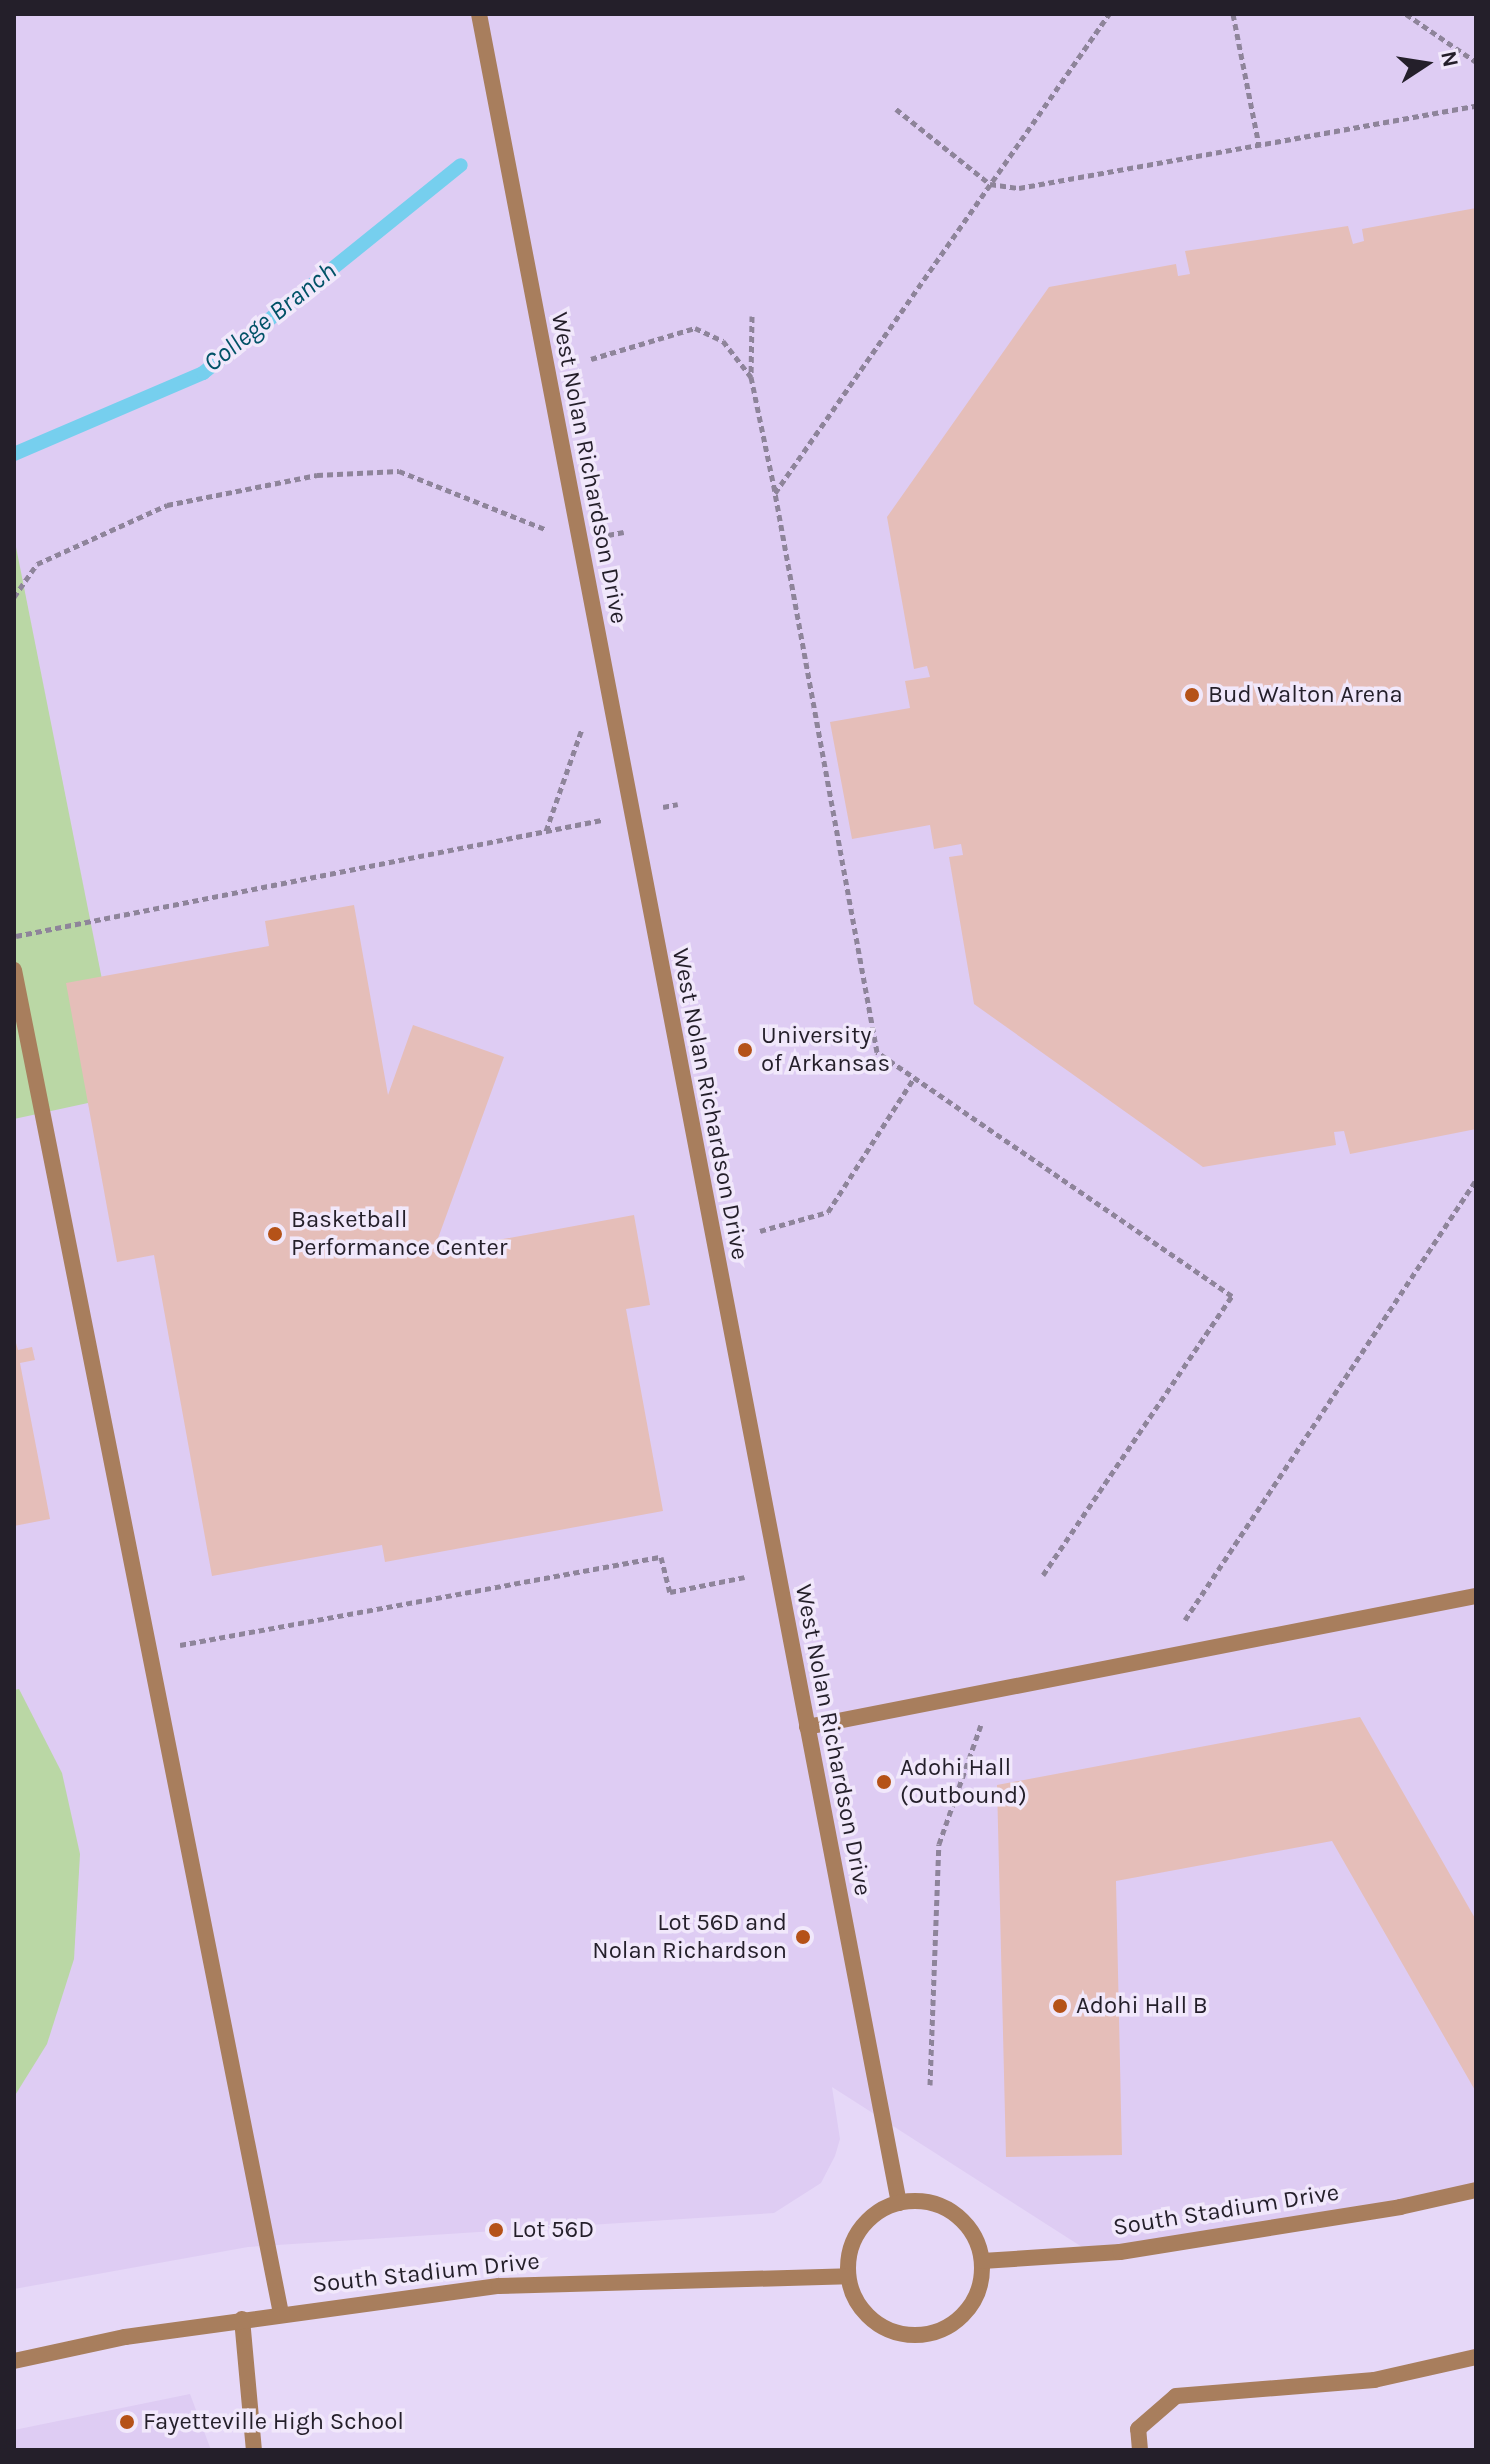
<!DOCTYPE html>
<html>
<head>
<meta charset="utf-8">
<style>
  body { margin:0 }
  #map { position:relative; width:1490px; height:2464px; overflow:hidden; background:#e6d8f8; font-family:Karla,sans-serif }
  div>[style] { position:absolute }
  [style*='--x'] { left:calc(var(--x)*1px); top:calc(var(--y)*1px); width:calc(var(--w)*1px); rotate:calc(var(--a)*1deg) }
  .built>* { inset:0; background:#deccf3 }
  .green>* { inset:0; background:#bad7a5 }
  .stream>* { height:14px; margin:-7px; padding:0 7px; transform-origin:7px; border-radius:7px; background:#76cfee }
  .building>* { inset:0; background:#e5beb9 }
  .path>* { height:5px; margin-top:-2.5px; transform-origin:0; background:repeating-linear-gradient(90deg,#8e849a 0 6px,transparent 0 10px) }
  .service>* { height:16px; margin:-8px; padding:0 8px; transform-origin:8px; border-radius:8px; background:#a87e5d }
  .minor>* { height:16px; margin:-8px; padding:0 8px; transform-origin:8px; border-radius:8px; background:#a87e5d }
  .tertiary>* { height:16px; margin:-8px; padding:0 8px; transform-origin:8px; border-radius:8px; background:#a87e5d }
  .tertiary>.ring { margin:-8px; padding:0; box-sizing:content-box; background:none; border:16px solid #a87e5d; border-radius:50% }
  .dots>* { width:22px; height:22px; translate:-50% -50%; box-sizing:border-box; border:4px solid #f1e8fb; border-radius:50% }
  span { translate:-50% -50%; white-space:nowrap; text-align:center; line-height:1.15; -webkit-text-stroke:7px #f1e8fb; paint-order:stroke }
  .street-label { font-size:24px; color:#241f2a }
  .poi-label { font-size:24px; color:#241f2a }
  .left { translate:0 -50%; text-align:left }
  .right { translate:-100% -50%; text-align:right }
  .water-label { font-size:26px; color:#015267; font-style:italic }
  .frame { position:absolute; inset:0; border:16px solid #241f2a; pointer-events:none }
  .north { position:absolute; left:1386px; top:24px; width:80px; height:80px; -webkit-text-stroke:6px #f1e8fb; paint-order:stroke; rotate:78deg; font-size:22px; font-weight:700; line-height:32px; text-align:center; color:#241f2a }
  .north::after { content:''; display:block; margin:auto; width:28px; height:36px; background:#241f2a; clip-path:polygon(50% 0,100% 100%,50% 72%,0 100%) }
</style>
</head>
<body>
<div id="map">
  <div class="built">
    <div style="clip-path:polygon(14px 14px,1476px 14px,1476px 2190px,1093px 2254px,832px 2087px,840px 2139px,835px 2156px,821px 2183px,774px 2213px,248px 2247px,14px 2289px)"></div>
    <div style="clip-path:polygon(190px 2394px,211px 2450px,14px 2450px,14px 2430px)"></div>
  </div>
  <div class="green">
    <div style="clip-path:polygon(14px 537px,125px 1095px,14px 1119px)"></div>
    <div style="clip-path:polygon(19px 1689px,62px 1773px,80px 1854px,74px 1959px,47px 2044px,14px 2097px,14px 1690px)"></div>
  </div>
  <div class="stream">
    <div style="--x:14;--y:454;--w:206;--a:-23.2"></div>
    <div style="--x:203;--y:373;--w:331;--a:-38.9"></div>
  </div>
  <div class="building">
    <div style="clip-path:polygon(1476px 208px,1476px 1129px,1350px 1154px,1344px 1131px,1334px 1132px,1336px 1145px,1203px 1167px,974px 1004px,949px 857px,963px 855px,961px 844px,934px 849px,930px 825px,852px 839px,830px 722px,910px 708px,905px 681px,930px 677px,927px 666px,914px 669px,887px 517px,1049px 287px,1176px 264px,1178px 276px,1190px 274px,1185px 251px,1348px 226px,1353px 244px,1364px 241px,1362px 229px)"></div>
    <div style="clip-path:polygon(354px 905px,388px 1095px,413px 1025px,504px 1057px,433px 1252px,634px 1215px,650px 1305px,626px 1309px,663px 1511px,385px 1562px,382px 1545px,212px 1576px,154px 1255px,117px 1262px,66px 983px,269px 946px,265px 921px)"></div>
    <div style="clip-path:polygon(14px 1336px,18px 1350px,32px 1347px,35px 1360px,20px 1363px,50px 1519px,14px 1526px)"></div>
    <div style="clip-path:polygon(1360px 1717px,1476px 1920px,1476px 2092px,1332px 1841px,1116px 1881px,1122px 2155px,1006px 2157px,997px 1785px)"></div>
  </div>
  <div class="path">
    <div style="--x:1233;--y:14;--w:134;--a:78.8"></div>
    <div style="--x:1406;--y:14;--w:85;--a:34.4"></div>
    <div style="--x:896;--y:109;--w:120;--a:38.6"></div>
    <div style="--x:990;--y:184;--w:29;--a:8"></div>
    <div style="--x:1019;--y:188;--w:464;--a:-10.2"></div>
    <div style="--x:752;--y:316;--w:61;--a:90.9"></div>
    <div style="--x:751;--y:377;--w:117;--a:78.2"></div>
    <div style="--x:591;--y:359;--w:109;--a:-16.6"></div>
    <div style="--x:695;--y:328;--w:31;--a:25"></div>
    <div style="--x:723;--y:341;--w:46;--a:52.1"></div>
    <div style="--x:608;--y:535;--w:16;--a:-11"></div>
    <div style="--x:14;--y:597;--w:40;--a:-55.1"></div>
    <div style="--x:37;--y:564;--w:143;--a:-24.4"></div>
    <div style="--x:167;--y:505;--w:153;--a:-11.3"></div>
    <div style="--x:317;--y:475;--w:82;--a:-2.8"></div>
    <div style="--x:399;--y:471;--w:157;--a:21.7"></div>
    <div style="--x:663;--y:807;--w:15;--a:-11"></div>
    <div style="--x:546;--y:831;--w:108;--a:-70.6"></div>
    <div style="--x:16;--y:936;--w:597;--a:-11.2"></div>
    <div style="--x:760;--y:1231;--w:71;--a:-15.6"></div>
    <div style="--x:828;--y:1212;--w:159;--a:-57.3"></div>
    <div style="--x:1043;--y:1575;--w:337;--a:-55.9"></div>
    <div style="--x:1232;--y:1296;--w:431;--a:-145.5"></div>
    <div style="--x:877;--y:1052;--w:568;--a:-100.34"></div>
    <div style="--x:775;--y:493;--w:584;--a:-55.11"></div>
    <div style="--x:1185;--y:1620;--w:528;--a:-56.52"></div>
    <div style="--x:180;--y:1645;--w:489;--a:-10.4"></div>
    <div style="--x:661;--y:1557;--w:36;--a:76"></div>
    <div style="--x:670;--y:1592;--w:76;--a:-11.3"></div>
    <div style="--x:930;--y:2085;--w:241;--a:-87.9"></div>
    <div style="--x:939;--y:1844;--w:126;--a:-70.6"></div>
  </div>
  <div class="service">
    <div style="--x:14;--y:970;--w:1369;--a:78.76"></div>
    <div style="--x:807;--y:1727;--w:682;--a:-11.08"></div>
    <div style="--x:1140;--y:2450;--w:21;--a:-95"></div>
    <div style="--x:1138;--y:2429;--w:50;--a:-41"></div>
    <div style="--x:1176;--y:2396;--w:199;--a:-4.6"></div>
    <div style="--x:1374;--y:2380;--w:105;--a:-12.7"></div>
  </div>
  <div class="minor">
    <div style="--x:242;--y:2319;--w:132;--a:84.8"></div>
  </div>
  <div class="tertiary">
    <div style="--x:479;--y:14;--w:2229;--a:79.14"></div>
    <div class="ring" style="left:848px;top:2201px;width:118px;height:118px"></div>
    <div style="--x:982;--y:2261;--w:138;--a:-3.7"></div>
    <div style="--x:1120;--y:2252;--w:284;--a:-9.1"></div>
    <div style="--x:1400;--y:2207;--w:78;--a:-12.6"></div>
    <div style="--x:14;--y:2361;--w:114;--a:-12.2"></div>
    <div style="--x:125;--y:2337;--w:377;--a:-7.8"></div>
    <div style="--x:499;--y:2286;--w:349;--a:-1.6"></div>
  </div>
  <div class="dots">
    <div style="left:1192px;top:695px;background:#b55218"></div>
    <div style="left:745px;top:1050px;background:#b55218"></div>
    <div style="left:275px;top:1234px;background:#b55218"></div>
    <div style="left:884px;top:1782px;background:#b55218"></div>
    <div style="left:803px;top:1937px;background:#b55218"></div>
    <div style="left:1060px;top:2006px;background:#b55218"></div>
    <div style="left:496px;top:2230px;background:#b55218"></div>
    <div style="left:127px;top:2422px;background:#b55218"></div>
  </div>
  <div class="street-label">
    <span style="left:589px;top:468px;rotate:79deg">West Nolan Richardson Drive</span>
    <span style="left:710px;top:1104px;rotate:79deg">West Nolan Richardson Drive</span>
    <span style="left:833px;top:1740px;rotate:79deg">West Nolan Richardson Drive</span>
    <span style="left:1226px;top:2210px;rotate:-9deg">South Stadium Drive</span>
    <span style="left:426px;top:2273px;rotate:-6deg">South Stadium Drive</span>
  </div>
  <div class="poi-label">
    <span class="left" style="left:1208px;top:695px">Bud Walton Arena</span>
    <span class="left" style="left:761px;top:1050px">University<br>of Arkansas</span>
    <span class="left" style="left:291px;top:1234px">Basketball<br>Performance Center</span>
    <span class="left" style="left:900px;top:1782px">Adohi Hall<br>(Outbound)</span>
    <span class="right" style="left:787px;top:1937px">Lot 56D and<br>Nolan Richardson</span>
    <span class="left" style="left:1076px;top:2006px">Adohi Hall B</span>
    <span class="left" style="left:512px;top:2230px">Lot 56D</span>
    <span class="left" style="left:143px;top:2422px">Fayetteville High School</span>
  </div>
  <div class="water-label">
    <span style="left:270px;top:317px;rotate:-38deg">College Branch</span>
  </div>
  <div class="frame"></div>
  <div class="north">N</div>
</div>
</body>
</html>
